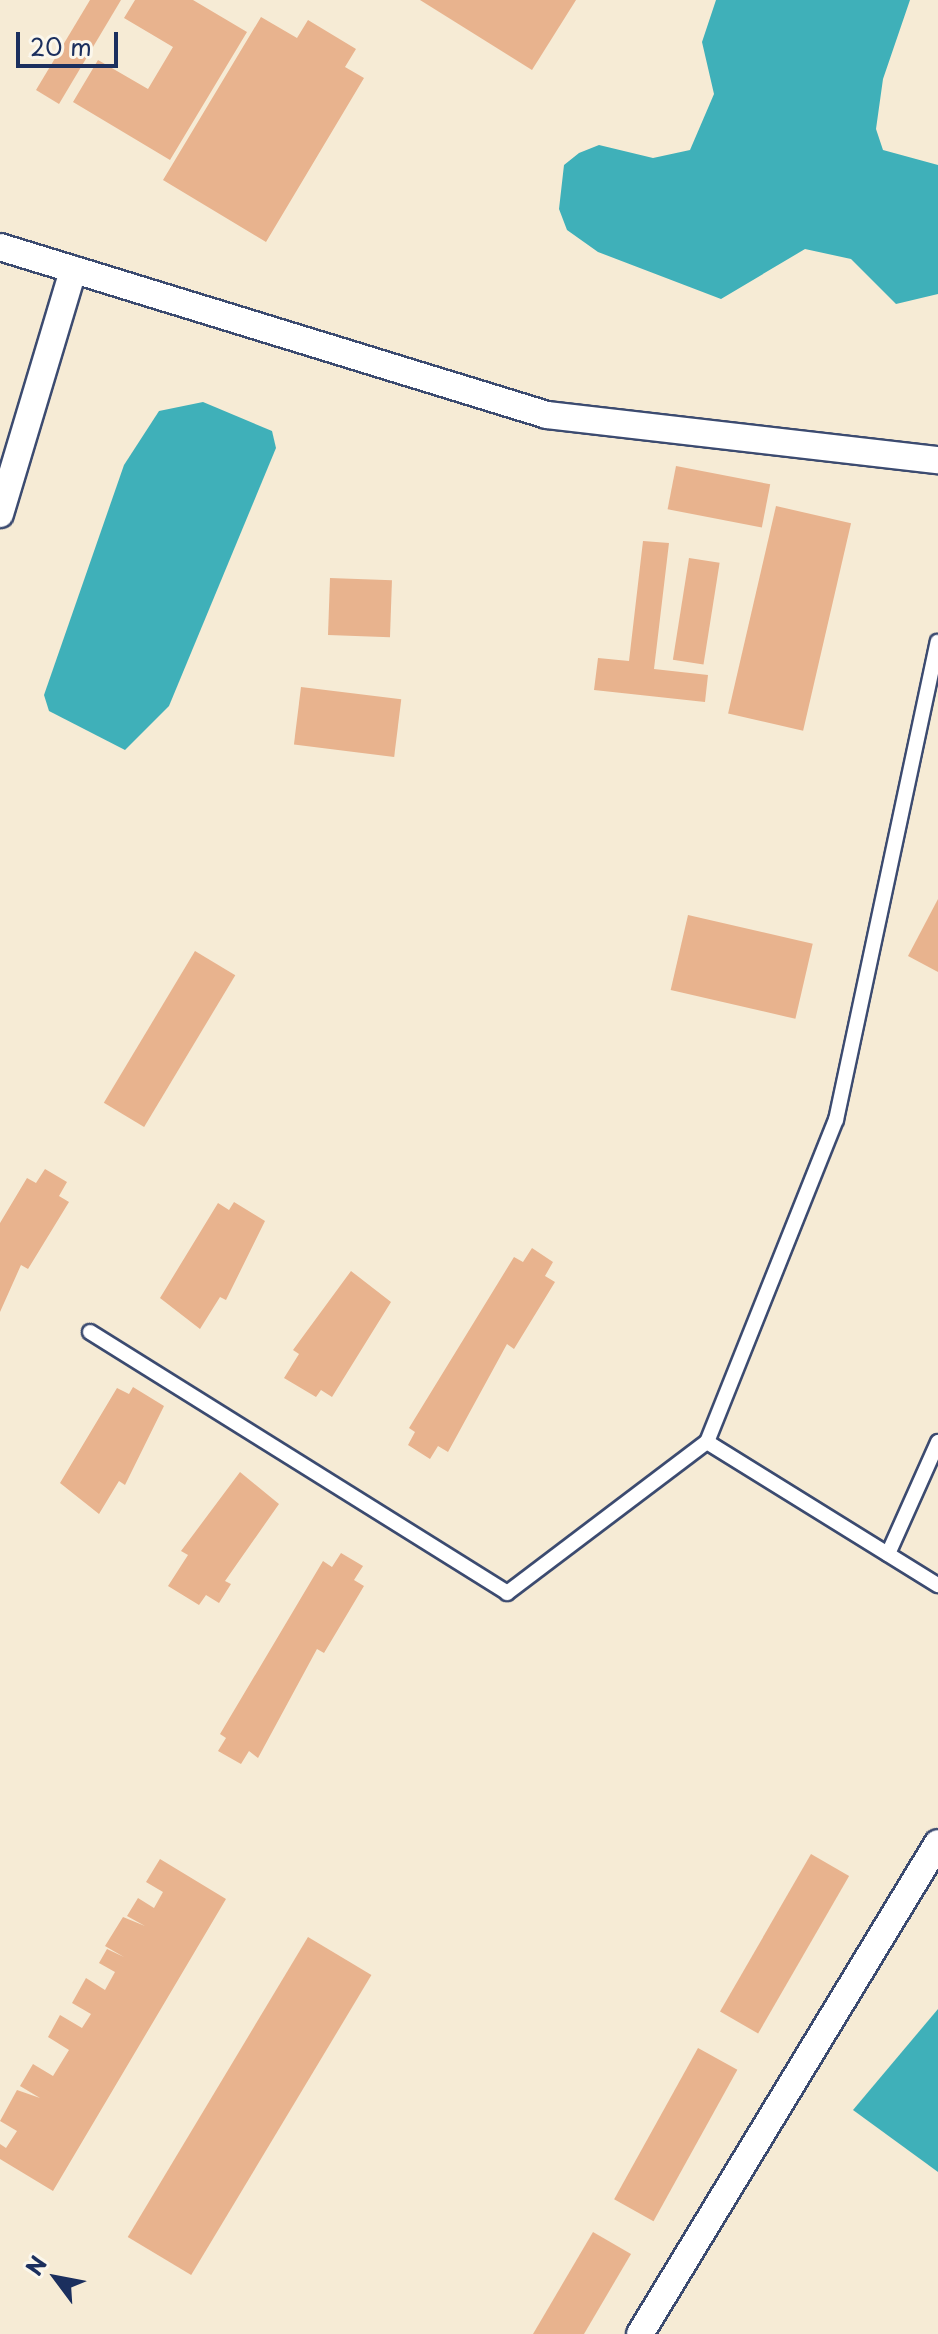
<!DOCTYPE html>
<html>
<head>
<meta charset="utf-8">
<style>
  body { margin:0 }
  #map { position:relative; width:938px; height:2334px; overflow:hidden; background:#f6ebd5; font-family:"Playpen Sans",sans-serif }
  div>[style] { position:absolute }
  [style*='--x'] { left:calc(var(--x)*1px); top:calc(var(--y)*1px); width:calc(var(--w)*1px); rotate:calc(var(--a)*1deg) }
  .water>* { inset:0; background:#3fb0b9 }
  .building>* { inset:0; background:#e8b38e; transform-origin:0 0 }
  .roads { filter:drop-shadow(2px 0 #3c4b70) drop-shadow(-2px 0 #3c4b70) drop-shadow(0 2px #3c4b70) drop-shadow(0 -2px #3c4b70) }
  .lane>* { height:14px; margin:-7px; padding:0 7px; transform-origin:7px; border-radius:7px; background:#fff }
  .street>* { height:26px; margin:-13px; padding:0 13px; transform-origin:13px; border-radius:13px; background:#fff }
  span { translate:-50% -50%; white-space:nowrap; text-align:center; line-height:1.15; -webkit-text-stroke:8px #fbf7ec; paint-order:stroke }
  .north { position:absolute; left:16px; top:2238px; width:80px; height:80px; -webkit-text-stroke:6px #fbf7ec; paint-order:stroke; rotate:302deg; font-size:22px; font-weight:700; line-height:32px; text-align:center; color:#1b2f5e }
  .north::after { content:''; display:block; margin:auto; width:28px; height:36px; background:#1b2f5e; clip-path:polygon(50% 0,100% 100%,50% 72%,0 100%) }
  .scale { position:absolute; left:16px; top:32px; width:102px; height:36px; box-sizing:border-box; border:4px solid #1b2f5e; border-top:0; padding-left:10px; font-size:24px; line-height:28px; white-space:nowrap; color:#1b2f5e; -webkit-text-stroke:6px #fbf7ec; paint-order:stroke }
</style>
</head>
<body>
<div id="map">
  <div class="water">
    <div style="clip-path:polygon(716px 0,910px 0,883px 79px,876px 129px,883px 150px,938px 165px,938px 294px,896px 304px,851px 259px,805px 249px,721px 299px,598px 252px,567px 230px,559px 209px,564px 165px,579px 153px,599px 145px,653px 158px,690px 150px,714px 94px,702px 42px)"></div>
    <div style="clip-path:polygon(203px 402px,272px 431px,276px 448px,169px 706px,125px 750px,49px 711px,44px 695px,124px 465px,159px 411px)"></div>
    <div style="clip-path:polygon(938px 2009px,938px 2172px,853px 2110px)"></div>
  </div>
  <div class="building">
    <div style="clip-path:polygon(90px 0,121px 0,59px 104px,36px 90px)"></div>
    <div style="clip-path:polygon(135px 0,193px 0,247px 32px,170px 160px,73px 102px,98px 60px,148px 89px,173px 47px,124px 18px)"></div>
    <div style="clip-path:polygon(420px 0,576px 0,532px 70px)"></div>
    <div style="clip-path:polygon(261px 17px,297px 38px,308px 20px,356px 49px,345px 67px,364px 78px,266px 242px,163px 180px)"></div>
    <div style="left:676px;top:466px;width:96px;height:44px;rotate:11deg"></div>
    <div style="left:776px;top:506px;width:77px;height:213px;rotate:13deg"></div>
    <div style="clip-path:polygon(643px 541px,669px 543px,654px 669px,708px 675px,705px 702px,594px 690px,598px 658px,629px 661px)"></div>
    <div style="left:689px;top:558px;width:31px;height:103px;rotate:9deg"></div>
    <div style="left:330px;top:578px;width:62px;height:57px;rotate:2deg"></div>
    <div style="left:301px;top:687px;width:101px;height:58px;rotate:7deg"></div>
    <div style="clip-path:polygon(938px 899px,938px 972px,908px 956px)"></div>
    <div style="left:688px;top:915px;width:128px;height:77px;rotate:13deg"></div>
    <div style="left:195px;top:951px;width:47px;height:177px;rotate:31deg"></div>
    <div style="clip-path:polygon(45px 1169px,67px 1182px,59px 1196px,69px 1202px,28px 1269px,21px 1265px,0 1312px,0 1223px,27px 1178px,36px 1183px)"></div>
    <div style="clip-path:polygon(234px 1202px,265px 1221px,226px 1300px,220px 1297px,200px 1329px,160px 1298px,218px 1203px,229px 1210px)"></div>
    <div style="clip-path:polygon(532px 1248px,553px 1262px,545px 1276px,555px 1282px,514px 1349px,507px 1344px,448px 1452px,438px 1446px,430px 1459px,408px 1445px,415px 1432px,409px 1428px,514px 1257px,523px 1262px)"></div>
    <div style="clip-path:polygon(351px 1271px,391px 1302px,332px 1397px,321px 1390px,316px 1397px,284px 1378px,299px 1354px,293px 1350px)"></div>
    <div style="clip-path:polygon(133px 1387px,164px 1406px,125px 1485px,119px 1481px,99px 1514px,60px 1483px,117px 1388px,129px 1394px)"></div>
    <div style="clip-path:polygon(240px 1472px,279px 1504px,225px 1581px,231px 1584px,219px 1603px,206px 1595px,199px 1605px,168px 1586px,188px 1555px,181px 1551px)"></div>
    <div style="clip-path:polygon(341px 1553px,363px 1566px,354px 1580px,364px 1586px,324px 1653px,317px 1649px,258px 1758px,249px 1751px,241px 1764px,218px 1751px,226px 1738px,220px 1734px,323px 1561px,332px 1567px)"></div>
    <div style="left:811px;top:1854px;width:44px;height:182px;rotate:30deg"></div>
    <div style="clip-path:polygon(160px 1859px,226px 1899px,53px 2191px,0 2159px,0 2144px,6px 2148px,17px 2131px,0 2121px,17px 2090px,40px 2098px,20px 2086px,33px 2064px,53px 2076px,69px 2050px,48px 2037px,60px 2015px,82px 2028px,91px 2014px,72px 2003px,86px 1978px,105px 1990px,115px 1972px,99px 1963px,107px 1949px,124px 1957px,105px 1946px,123px 1917px,145px 1926px,127px 1916px,138px 1898px,154px 1908px,163px 1892px,146px 1882px)"></div>
    <div style="left:308px;top:1937px;width:74px;height:350px;rotate:31deg"></div>
    <div style="left:698px;top:2048px;width:45px;height:173px;rotate:29deg"></div>
    <div style="clip-path:polygon(593px 2232px,631px 2254px,584px 2334px,533px 2334px)"></div>
  </div>
  <div class="roads">
    <div class="lane">
      <div style="--x:90;--y:1332;--w:492;--a:32"></div>
      <div style="--x:507;--y:1593;--w:251;--a:-37.1"></div>
      <div style="--x:707;--y:1442;--w:347;--a:-68.2"></div>
      <div style="--x:836;--y:1120;--w:489;--a:-78"></div>
      <div style="--x:707;--y:1442;--w:272;--a:31.8"></div>
      <div style="--x:888;--y:1554;--w:123;--a:-65.9"></div>
    </div>
    <div class="street">
      <div style="--x:0;--y:247;--w:572;--a:17.07"></div>
      <div style="--x:547;--y:415;--w:394;--a:6.6"></div>
      <div style="--x:0;--y:514;--w:255;--a:-73.3"></div>
      <div style="--x:640;--y:2334;--w:574;--a:-58.75"></div>
    </div>
  </div>
  <div class="north">N</div>
  <div class="scale">20 m</div>
</div>
</body>
</html>
